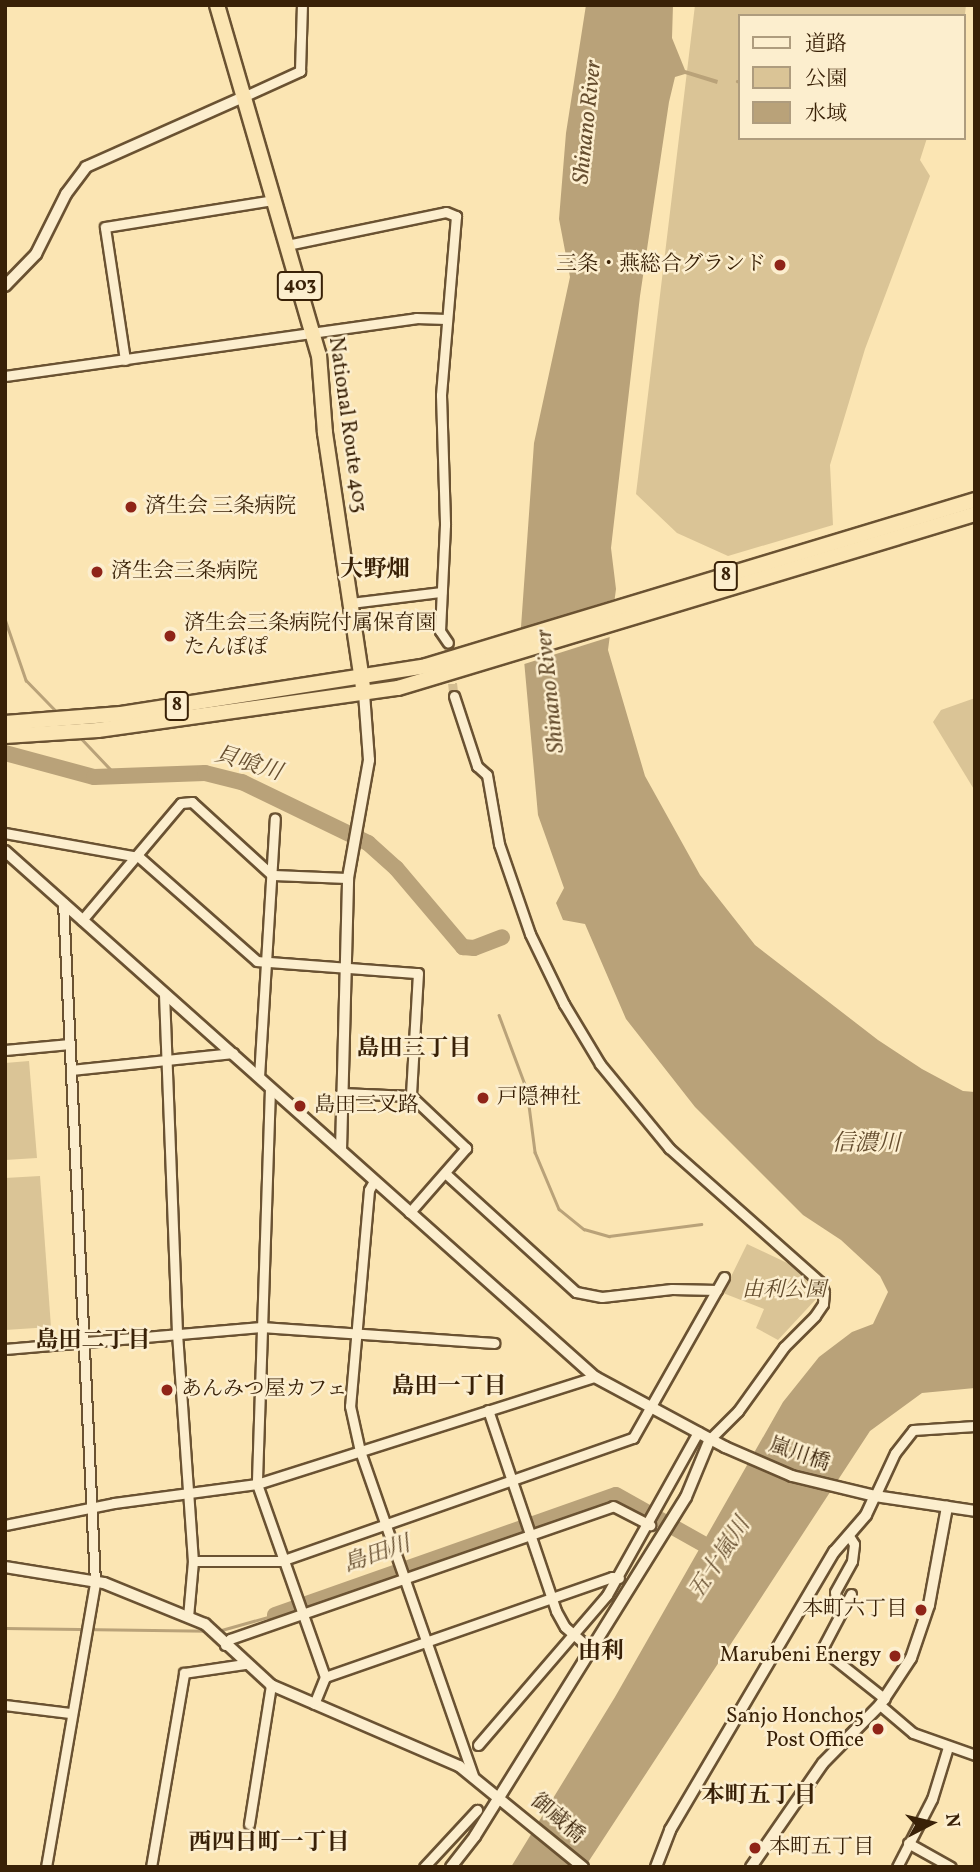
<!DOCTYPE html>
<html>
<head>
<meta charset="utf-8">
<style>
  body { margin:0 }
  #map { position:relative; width:980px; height:1872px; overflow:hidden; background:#fbe5b3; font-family:Vollkorn,"Noto Serif JP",serif }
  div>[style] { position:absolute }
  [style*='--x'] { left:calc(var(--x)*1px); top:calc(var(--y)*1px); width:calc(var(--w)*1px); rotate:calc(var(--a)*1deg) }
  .green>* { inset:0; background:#dac496 }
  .water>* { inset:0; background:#b9a279 }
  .pier>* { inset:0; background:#fbe5b3 }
  .stream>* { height:2.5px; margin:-1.25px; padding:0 1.25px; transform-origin:1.25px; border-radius:1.25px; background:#b9a279 }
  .river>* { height:16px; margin:-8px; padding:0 8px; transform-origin:8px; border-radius:8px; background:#b9a279 }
  .minor-tunnel>* { height:9px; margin-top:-4.5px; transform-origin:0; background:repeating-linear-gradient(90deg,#d4be91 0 9px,transparent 0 13.5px) }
  .roads { filter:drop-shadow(2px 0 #6a5232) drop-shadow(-2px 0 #6a5232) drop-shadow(0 2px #6a5232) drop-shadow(0 -2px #6a5232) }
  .minor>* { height:9px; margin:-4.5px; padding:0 4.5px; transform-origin:4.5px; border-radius:4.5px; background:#fceece }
  .tertiary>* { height:10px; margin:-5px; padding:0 5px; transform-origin:5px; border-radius:5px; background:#fceece }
  .trunk>* { height:14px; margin:-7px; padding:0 7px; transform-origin:7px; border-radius:7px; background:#fbe5b3 }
  .dots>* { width:19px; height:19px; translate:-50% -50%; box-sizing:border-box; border:4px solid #fceece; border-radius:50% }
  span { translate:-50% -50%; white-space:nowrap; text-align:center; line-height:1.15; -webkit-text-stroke:5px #fceece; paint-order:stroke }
  .shield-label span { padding:2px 5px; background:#fceece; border:2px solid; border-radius:5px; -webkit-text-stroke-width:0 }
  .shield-label { font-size:19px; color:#392107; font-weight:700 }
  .poi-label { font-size:21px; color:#392107 }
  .right { translate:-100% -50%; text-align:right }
  .left { translate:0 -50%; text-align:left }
  .street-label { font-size:21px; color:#392107 }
  .park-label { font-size:21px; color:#614a2b; font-style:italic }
  .water-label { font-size:23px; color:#664e2f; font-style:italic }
  .neighbourhood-label { font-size:23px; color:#392107; font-weight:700 }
  .frame { position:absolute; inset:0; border:7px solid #392107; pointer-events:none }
  .legend { position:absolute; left:738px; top:14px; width:228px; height:126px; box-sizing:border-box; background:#fceece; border:2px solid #ae9c7e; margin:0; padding:9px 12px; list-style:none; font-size:21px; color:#392107 }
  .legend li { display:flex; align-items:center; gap:14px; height:35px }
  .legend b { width:35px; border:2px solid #ae9c7e }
  .north { position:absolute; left:896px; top:1788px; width:70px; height:70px; -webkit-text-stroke:5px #fceece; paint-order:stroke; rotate:83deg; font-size:19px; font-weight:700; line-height:28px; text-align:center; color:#392107 }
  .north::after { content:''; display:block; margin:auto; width:24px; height:32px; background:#392107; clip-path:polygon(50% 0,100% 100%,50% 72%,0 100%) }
</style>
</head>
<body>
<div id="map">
  <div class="green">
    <div style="clip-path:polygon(695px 5px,966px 5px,964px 23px,964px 16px,740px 16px,740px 138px,927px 138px,920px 160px,930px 176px,865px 349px,830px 465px,833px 525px,728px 556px,677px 533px,636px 494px)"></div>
    <div style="clip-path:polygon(975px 698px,975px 791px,933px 722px,941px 710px)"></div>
    <div style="clip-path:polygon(29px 1061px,37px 1158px,5px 1160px,5px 1063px)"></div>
    <div style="clip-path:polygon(40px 1176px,51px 1327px,5px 1330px,5px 1178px)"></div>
    <div style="clip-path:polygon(747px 1244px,802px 1270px,818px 1297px,778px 1340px,756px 1328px,764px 1309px,723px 1293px)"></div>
  </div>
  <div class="water">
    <div style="clip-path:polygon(586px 5px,673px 5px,672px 38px,685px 70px,718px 80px,717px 84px,685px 74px,675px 77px,669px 102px,640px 296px,611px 548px,616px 589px,608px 650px,645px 776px,700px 875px,755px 945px,878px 1040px,922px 1069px,963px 1091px,975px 1092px,975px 1388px,922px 1393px,870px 1431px,585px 1867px,511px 1867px,615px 1697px,783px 1402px,819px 1357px,852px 1332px,873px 1324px,888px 1292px,880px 1276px,841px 1240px,803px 1215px,695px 1107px,626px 1019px,585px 924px,563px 920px,556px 903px,564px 888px,538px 815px,521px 627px,534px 443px,570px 277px,559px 219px,566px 133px)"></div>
  </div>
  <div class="pier">
    <div style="clip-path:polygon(618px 598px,613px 636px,518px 666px,517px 630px)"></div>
  </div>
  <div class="stream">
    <div style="--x:737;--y:81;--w:3;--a:18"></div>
    <div style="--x:5;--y:619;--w:65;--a:71"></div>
    <div style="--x:26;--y:680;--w:47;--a:45.9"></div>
    <div style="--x:80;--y:737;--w:50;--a:46.6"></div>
    <div style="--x:499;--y:1015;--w:80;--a:69.5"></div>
    <div style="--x:527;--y:1090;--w:63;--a:82.6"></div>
    <div style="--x:535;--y:1152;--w:62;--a:67.2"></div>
    <div style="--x:559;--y:1209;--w:32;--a:39"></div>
    <div style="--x:584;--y:1229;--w:26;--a:16"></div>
    <div style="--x:609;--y:1236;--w:93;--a:-7.4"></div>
    <div style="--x:5;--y:1628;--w:203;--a:0.8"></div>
    <div style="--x:218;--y:1631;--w:59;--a:-15.7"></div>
  </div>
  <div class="river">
    <div style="--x:5;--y:753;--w:92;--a:15.1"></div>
    <div style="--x:94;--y:777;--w:111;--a:-2.1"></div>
    <div style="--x:205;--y:773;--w:38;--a:14"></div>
    <div style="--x:242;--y:782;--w:140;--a:25.8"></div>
    <div style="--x:368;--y:843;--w:38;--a:42"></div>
    <div style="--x:396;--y:868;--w:104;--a:49.7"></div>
    <div style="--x:463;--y:947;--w:11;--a:5"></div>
    <div style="--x:474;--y:948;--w:30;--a:-21"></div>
    <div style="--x:275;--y:1615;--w:361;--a:-19.4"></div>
    <div style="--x:616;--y:1495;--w:120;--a:29.3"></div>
  </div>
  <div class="minor-tunnel">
    <div style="--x:448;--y:643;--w:53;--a:83.5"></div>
  </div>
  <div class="roads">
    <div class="minor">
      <div style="--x:243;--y:97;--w:63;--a:-24.5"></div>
      <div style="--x:300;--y:71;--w:66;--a:-88.3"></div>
      <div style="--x:287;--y:245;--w:162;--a:-11.7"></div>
      <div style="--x:446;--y:212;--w:11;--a:22"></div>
      <div style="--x:456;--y:216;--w:180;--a:94.8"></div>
      <div style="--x:441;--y:395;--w:130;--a:88.2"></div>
      <div style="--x:445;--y:525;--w:106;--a:92.7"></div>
      <div style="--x:440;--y:631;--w:14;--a:56"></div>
      <div style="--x:125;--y:360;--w:134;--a:-98.6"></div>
      <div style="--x:105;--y:227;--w:170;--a:-9.1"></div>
      <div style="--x:5;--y:376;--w:415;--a:-8"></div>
      <div style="--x:416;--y:318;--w:30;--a:2"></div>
      <div style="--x:351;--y:603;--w:91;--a:-7"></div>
      <div style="--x:454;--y:696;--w:74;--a:71.8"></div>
      <div style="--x:477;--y:766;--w:13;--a:42"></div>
      <div style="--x:487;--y:775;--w:70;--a:80.1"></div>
      <div style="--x:499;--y:844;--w:95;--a:71"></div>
      <div style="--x:530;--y:934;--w:78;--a:64.1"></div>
      <div style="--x:564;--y:1004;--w:70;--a:59"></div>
      <div style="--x:600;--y:1064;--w:109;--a:50.6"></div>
      <div style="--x:669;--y:1148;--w:202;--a:41.6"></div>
      <div style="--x:820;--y:1282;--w:11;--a:68"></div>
      <div style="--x:824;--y:1292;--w:12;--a:95"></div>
      <div style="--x:823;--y:1304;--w:14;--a:124"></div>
      <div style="--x:815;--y:1316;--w:44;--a:135"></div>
      <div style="--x:784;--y:1347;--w:79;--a:125.7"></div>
      <div style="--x:738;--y:1411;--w:40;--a:135"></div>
      <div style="--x:5;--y:833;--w:136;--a:10.2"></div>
      <div style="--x:139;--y:857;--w:157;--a:41.4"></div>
      <div style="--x:257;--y:961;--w:161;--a:4.3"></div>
      <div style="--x:418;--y:973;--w:123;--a:93.3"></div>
      <div style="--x:82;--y:920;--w:153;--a:-49.8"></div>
      <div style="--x:181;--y:803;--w:11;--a:-5"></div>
      <div style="--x:192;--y:802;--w:108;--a:42.4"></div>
      <div style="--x:272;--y:875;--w:76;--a:2.3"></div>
      <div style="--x:164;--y:994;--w:339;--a:87.8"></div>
      <div style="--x:177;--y:1333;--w:229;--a:86"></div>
      <div style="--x:193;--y:1561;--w:56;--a:95.1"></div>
      <div style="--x:5;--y:1050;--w:65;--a:-5.3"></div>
      <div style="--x:71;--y:1070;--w:163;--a:-6"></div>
      <div style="--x:259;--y:1077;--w:259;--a:-86.5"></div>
      <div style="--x:270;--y:1088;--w:396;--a:91.9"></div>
      <div style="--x:257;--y:1484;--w:205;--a:70.6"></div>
      <div style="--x:325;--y:1677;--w:29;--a:112"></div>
      <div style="--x:341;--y:1093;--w:70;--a:2.5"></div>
      <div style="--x:411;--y:1096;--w:76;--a:43.4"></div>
      <div style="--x:466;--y:1148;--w:86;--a:131.2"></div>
      <div style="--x:445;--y:1173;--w:177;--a:42.3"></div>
      <div style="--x:576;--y:1292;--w:26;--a:11"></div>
      <div style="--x:602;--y:1297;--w:70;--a:-6.5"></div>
      <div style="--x:672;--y:1289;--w:45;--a:1.3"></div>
      <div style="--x:374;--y:1181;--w:10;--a:119"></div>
      <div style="--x:369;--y:1190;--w:217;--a:95"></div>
      <div style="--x:350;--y:1406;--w:46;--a:77.5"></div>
      <div style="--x:360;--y:1451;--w:346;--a:70.8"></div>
      <div style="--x:5;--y:1349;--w:257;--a:-4.9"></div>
      <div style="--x:261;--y:1327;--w:234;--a:3.9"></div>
      <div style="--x:488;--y:1410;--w:212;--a:71.3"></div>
      <div style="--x:556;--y:1611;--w:18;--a:61"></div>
      <div style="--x:565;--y:1627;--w:35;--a:41"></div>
      <div style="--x:875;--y:1496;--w:47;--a:-65.1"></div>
      <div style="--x:895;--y:1453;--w:29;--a:-52"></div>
      <div style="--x:913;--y:1430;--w:62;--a:-3.7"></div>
      <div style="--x:5;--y:1525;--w:111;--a:-11.4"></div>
      <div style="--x:114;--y:1503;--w:144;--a:-7.6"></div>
      <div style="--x:257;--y:1484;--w:355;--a:-17.6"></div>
      <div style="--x:193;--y:1561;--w:88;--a:0"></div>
      <div style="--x:281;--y:1561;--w:373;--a:-19.3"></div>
      <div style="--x:633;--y:1438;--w:185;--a:-60.5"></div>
      <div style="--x:851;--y:1594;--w:62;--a:117.8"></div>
      <div style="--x:822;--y:1649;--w:80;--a:38.4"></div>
      <div style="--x:845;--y:1606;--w:8;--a:-166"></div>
      <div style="--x:837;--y:1604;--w:12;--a:-99"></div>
      <div style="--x:835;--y:1592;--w:35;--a:-61"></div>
      <div style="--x:852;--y:1561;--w:17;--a:-83"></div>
      <div style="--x:854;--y:1544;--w:9;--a:-122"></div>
      <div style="--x:225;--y:1645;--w:8;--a:-50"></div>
      <div style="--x:230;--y:1639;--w:405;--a:-19.1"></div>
      <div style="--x:613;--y:1506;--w:42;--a:27.2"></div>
      <div style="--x:325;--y:1677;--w:304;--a:-19.2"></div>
      <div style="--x:612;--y:1577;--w:7;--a:8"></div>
      <div style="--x:5;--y:1705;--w:65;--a:7"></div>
      <div style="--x:880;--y:1705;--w:43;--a:40.3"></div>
      <div style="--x:913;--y:1733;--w:66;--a:19.5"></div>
      <div style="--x:478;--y:1745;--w:198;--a:-49.3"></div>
      <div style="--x:607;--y:1595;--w:187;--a:-60.8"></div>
      <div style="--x:249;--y:1824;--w:141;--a:-81"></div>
      <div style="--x:908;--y:1843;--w:49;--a:29.2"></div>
      <div style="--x:46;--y:1867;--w:288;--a:-80.2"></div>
      <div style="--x:95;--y:1583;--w:681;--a:-92.69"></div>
      <div style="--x:151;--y:1867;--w:197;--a:-80.3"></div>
      <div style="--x:184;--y:1673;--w:62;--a:-8.4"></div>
      <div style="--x:424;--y:1867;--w:78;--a:-47.1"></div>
      <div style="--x:897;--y:1867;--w:76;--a:-62.8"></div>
      <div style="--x:932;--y:1799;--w:54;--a:-72.9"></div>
    </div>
    <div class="tertiary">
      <div style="--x:5;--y:286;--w:45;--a:-45.9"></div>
      <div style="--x:36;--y:254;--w:67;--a:-63.4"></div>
      <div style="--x:66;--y:194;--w:34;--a:-53"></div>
      <div style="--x:86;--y:167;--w:172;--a:-24"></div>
      <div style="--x:5;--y:851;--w:790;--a:41.72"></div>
      <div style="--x:595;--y:1377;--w:148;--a:28.3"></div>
      <div style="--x:725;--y:1447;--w:73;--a:23.4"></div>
      <div style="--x:792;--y:1476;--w:85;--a:13.5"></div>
      <div style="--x:875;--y:1496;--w:101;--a:8.5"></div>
      <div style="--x:341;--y:1150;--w:272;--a:-88.5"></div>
      <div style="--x:348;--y:878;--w:120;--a:-79.9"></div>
      <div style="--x:369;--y:760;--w:66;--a:-94.3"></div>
      <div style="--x:5;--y:1567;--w:100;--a:9.2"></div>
      <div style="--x:104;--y:1583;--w:109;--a:22.1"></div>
      <div style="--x:205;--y:1624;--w:90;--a:42.7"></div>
      <div style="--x:271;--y:1685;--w:205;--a:23.3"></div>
      <div style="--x:459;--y:1766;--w:160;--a:39.2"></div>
      <div style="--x:451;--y:1867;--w:39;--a:-52"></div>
      <div style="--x:475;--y:1836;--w:399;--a:-58.1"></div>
      <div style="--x:686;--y:1497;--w:63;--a:-67.5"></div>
      <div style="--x:656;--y:1867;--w:40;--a:-69"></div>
      <div style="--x:670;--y:1830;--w:323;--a:-59.5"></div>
      <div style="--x:834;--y:1552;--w:49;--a:-49.1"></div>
      <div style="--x:866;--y:1515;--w:21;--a:-65"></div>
      <div style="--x:751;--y:1867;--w:126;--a:-55.3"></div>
      <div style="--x:823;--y:1763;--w:81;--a:-45.5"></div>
      <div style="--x:880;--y:1705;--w:56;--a:-56.6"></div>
      <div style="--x:911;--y:1658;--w:56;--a:-71.2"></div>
      <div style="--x:929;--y:1605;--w:100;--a:-79.6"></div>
    </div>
    <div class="trunk">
      <div style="--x:217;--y:5;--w:365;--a:73.8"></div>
      <div style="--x:319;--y:355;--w:78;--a:85.6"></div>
      <div style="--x:325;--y:433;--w:256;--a:81.5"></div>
      <div style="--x:5;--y:723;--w:116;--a:-4.4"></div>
      <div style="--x:121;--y:714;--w:309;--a:-8.9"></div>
      <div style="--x:426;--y:666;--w:574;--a:-16.82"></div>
      <div style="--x:5;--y:736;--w:93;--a:-3.7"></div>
      <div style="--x:98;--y:730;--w:303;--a:-8"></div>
      <div style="--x:398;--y:688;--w:603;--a:-16.78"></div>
    </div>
  </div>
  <div class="dots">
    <div style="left:780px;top:265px;background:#8f2418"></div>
    <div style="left:131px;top:507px;background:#8f2418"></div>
    <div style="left:97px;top:572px;background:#8f2418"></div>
    <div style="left:170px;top:636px;background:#8f2418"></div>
    <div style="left:483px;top:1098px;background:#8f2418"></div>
    <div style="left:300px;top:1106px;background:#8f2418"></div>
    <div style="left:167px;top:1390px;background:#8f2418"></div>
    <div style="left:921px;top:1610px;background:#8f2418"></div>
    <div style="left:895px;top:1656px;background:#8f2418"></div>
    <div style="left:878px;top:1729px;background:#8f2418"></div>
    <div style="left:755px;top:1848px;background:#8f2418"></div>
  </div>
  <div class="shield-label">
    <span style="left:300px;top:286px">403</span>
    <span style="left:726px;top:576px">8</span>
    <span style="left:177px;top:706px">8</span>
  </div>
  <div class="poi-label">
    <span class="right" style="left:766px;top:265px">三条・燕総合グランド</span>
    <span class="left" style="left:145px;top:507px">済生会 三条病院</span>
    <span class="left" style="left:111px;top:572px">済生会三条病院</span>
    <span class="left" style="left:184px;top:636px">済生会三条病院付属保育園<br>たんぽぽ</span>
    <span class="left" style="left:497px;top:1098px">戸隠神社</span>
    <span class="left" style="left:314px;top:1106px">島田三叉路</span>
    <span class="left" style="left:181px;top:1390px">あんみつ屋カフェ</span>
    <span class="right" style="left:907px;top:1610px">本町六丁目</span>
    <span class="right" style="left:881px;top:1656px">Marubeni Energy</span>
    <span class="right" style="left:864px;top:1729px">Sanjo Honcho5<br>Post Office</span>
    <span class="left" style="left:769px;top:1848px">本町五丁目</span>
  </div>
  <div class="street-label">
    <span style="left:347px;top:425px;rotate:82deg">National Route 403</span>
    <span style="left:799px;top:1455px;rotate:19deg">嵐川橋</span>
    <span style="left:557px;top:1819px;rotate:41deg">御蔵橋</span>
  </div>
  <div class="park-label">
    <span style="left:784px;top:1291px">由利公園</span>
  </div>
  <div class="water-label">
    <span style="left:588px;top:122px;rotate:-84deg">Shinano River</span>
    <span style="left:551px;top:691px;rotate:-96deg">Shinano River</span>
    <span style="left:248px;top:764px;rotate:17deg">貝喰川</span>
    <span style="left:866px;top:1144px">信濃川</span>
    <span style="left:377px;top:1555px;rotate:-19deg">島田川</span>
    <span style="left:720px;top:1559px;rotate:-57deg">五十嵐川</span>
  </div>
  <div class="neighbourhood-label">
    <span style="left:375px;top:570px">大野畑</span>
    <span style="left:414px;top:1049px">島田三丁目</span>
    <span style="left:93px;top:1341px">島田二丁目</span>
    <span style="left:449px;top:1387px">島田一丁目</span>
    <span style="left:601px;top:1652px">由利</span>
    <span style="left:759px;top:1796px">本町五丁目</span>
    <span style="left:269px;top:1843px">西四日町一丁目</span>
  </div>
  <div class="frame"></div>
  <ul class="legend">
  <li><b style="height:9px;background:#fceece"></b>道路</li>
  <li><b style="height:19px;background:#dac496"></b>公園</li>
  <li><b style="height:19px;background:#b9a279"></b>水域</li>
  </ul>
  <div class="north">N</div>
</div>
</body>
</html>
